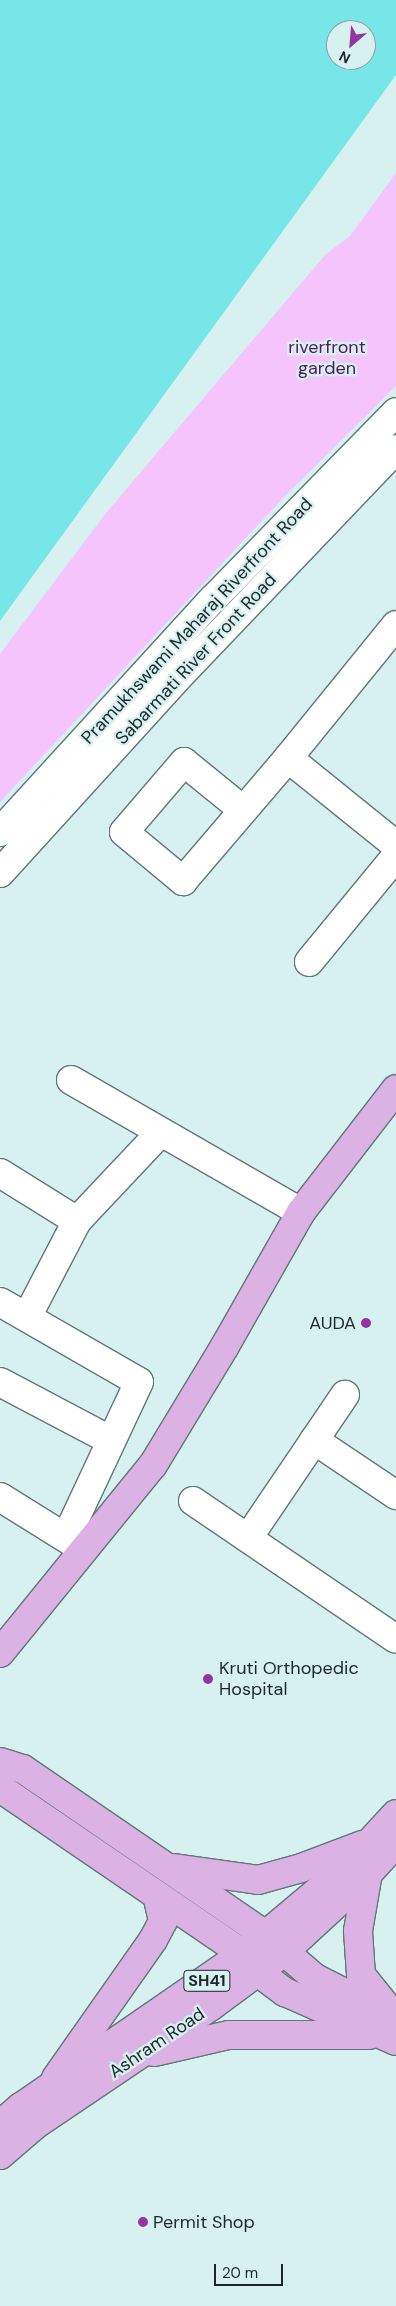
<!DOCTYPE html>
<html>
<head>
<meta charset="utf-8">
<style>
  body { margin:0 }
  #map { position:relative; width:396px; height:2306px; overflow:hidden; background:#d7f1f1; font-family:"DM Sans",sans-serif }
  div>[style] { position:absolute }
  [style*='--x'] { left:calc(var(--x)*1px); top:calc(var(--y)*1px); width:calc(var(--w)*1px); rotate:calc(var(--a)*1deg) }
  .green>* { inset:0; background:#f5c4fd }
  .water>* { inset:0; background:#77e6e8 }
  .roads { filter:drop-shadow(1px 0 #607777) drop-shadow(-1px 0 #607777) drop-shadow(0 1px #607777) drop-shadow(0 -1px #607777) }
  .minor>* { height:28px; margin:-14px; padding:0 14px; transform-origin:14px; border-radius:14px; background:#fff }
  .major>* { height:28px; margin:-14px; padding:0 14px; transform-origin:14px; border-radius:14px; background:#dcb1e3 }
  .dots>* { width:14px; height:14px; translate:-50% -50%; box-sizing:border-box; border:2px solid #d7f1f1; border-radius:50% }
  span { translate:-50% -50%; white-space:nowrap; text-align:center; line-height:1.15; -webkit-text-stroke:4.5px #d7f1f1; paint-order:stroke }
  .shield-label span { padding:1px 4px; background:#d7f1f1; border:1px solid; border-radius:4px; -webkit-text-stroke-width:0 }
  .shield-label { font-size:16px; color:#1d2727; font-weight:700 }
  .park-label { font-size:18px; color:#54165f }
  .street-label { font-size:18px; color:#1d2727 }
  .poi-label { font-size:18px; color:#1d2727 }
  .right { translate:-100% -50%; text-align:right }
  .left { translate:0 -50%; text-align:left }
  .north { position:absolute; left:326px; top:20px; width:50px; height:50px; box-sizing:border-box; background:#d7f1f1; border:1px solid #8da0a0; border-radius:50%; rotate:207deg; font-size:14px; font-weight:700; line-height:20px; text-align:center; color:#1d2727 }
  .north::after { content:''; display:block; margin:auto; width:18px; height:22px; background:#9135a0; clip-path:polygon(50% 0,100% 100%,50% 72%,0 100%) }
  .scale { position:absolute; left:214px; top:2264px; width:69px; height:22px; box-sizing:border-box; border:2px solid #1d2727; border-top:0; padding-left:6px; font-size:15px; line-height:18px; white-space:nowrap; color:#1d2727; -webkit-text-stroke:4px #d7f1f1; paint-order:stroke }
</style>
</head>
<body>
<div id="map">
  <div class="green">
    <div style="clip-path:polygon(396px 173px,396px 386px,283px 498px,0 802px,0 654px,106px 513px,325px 255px,350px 236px)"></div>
  </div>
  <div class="water">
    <div style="clip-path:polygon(evenodd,0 0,396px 0,396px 75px,0 621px,0 0,336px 30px,366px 30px,366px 60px,336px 60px,336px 30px)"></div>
  </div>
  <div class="roads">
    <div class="minor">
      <div style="--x:288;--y:758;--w:139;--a:38.9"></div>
      <div style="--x:243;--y:810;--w:76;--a:-140.9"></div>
      <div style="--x:184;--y:762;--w:92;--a:130.6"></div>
      <div style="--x:124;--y:832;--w:77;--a:39.7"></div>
      <div style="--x:183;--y:881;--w:162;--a:-49.5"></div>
      <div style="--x:288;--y:758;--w:171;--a:-50.9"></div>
      <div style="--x:0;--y:832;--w:317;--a:-47.6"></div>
      <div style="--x:214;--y:598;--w:260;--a:-45.6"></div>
      <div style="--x:0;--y:873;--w:272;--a:-47.7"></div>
      <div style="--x:183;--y:672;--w:308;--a:-46.3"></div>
      <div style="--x:309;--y:962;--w:137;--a:-50.6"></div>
      <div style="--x:71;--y:1080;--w:265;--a:29.9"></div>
      <div style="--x:0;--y:1173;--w:91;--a:31.9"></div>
      <div style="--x:77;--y:1221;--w:108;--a:117.5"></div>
      <div style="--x:77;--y:1221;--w:121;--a:-46.7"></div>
      <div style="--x:0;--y:1302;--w:160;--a:29.9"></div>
      <div style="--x:139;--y:1382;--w:172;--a:115.1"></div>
      <div style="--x:0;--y:1382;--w:124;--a:27.8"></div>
      <div style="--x:314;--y:1440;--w:99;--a:33.9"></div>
      <div style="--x:0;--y:1497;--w:97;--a:31.9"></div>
      <div style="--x:193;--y:1501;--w:245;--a:34.2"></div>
      <div style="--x:248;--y:1538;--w:173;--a:-55.9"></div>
    </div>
    <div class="major">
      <div style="--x:0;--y:1653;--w:242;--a:-50.9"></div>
      <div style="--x:153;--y:1465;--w:139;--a:-58.8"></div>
      <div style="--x:225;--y:1346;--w:154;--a:-60.4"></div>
      <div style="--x:301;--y:1212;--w:155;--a:-52.3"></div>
      <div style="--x:0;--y:1762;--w:24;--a:17"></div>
      <div style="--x:23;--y:1769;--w:293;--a:34.4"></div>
      <div style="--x:265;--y:1935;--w:66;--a:40.7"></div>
      <div style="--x:315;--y:1978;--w:91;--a:26.8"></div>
      <div style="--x:0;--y:1788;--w:294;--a:34.3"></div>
      <div style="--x:243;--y:1954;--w:23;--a:50"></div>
      <div style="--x:258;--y:1972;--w:34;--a:37"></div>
      <div style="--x:285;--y:1992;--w:121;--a:23.8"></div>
      <div style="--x:174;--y:1868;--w:85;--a:8.1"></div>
      <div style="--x:258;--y:1880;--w:45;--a:-15.6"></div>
      <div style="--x:301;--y:1868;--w:65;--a:-20.7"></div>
      <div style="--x:368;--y:1873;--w:59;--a:99.8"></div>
      <div style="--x:358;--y:1931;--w:44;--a:86.1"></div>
      <div style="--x:361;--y:1975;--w:46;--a:51.1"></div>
      <div style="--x:154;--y:2052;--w:77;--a:-12.8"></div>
      <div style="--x:229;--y:2035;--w:140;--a:0"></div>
      <div style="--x:56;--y:2078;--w:169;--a:-54.9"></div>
      <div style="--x:153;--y:1940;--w:21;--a:-62"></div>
      <div style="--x:163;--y:1921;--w:26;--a:-103"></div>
      <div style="--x:0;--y:2125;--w:28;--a:-41"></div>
      <div style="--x:21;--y:2107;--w:270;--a:-34.6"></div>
      <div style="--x:243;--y:1954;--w:138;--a:-40"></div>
      <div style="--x:349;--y:1865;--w:69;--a:-47.3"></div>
      <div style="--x:0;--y:2155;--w:46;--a:-40.6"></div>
      <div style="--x:35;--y:2125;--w:211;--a:-34"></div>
      <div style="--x:210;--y:2007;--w:92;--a:-36.6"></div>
      <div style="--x:284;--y:1952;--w:108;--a:-42.7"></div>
      <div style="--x:363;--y:1879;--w:49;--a:-47.5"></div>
    </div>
  </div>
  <div class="dots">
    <div style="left:366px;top:1323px;background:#9135a0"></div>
    <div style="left:208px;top:1679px;background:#9135a0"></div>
    <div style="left:143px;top:2222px;background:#9135a0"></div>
  </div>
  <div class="shield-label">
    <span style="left:207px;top:1981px">SH41</span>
  </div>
  <div class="park-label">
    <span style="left:327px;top:358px">riverfront<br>garden</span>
  </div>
  <div class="street-label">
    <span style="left:197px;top:621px;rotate:-47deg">Pramukhswami Maharaj Riverfront Road</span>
    <span style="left:196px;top:659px;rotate:-47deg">Sabarmati River Front Road</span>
    <span style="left:157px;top:2043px;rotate:-34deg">Ashram Road</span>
  </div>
  <div class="poi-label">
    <span class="right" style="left:356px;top:1323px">AUDA</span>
    <span class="left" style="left:219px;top:1679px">Kruti Orthopedic<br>Hospital</span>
    <span class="left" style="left:153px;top:2222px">Permit Shop</span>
  </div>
  <div class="north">N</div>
  <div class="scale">20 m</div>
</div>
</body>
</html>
